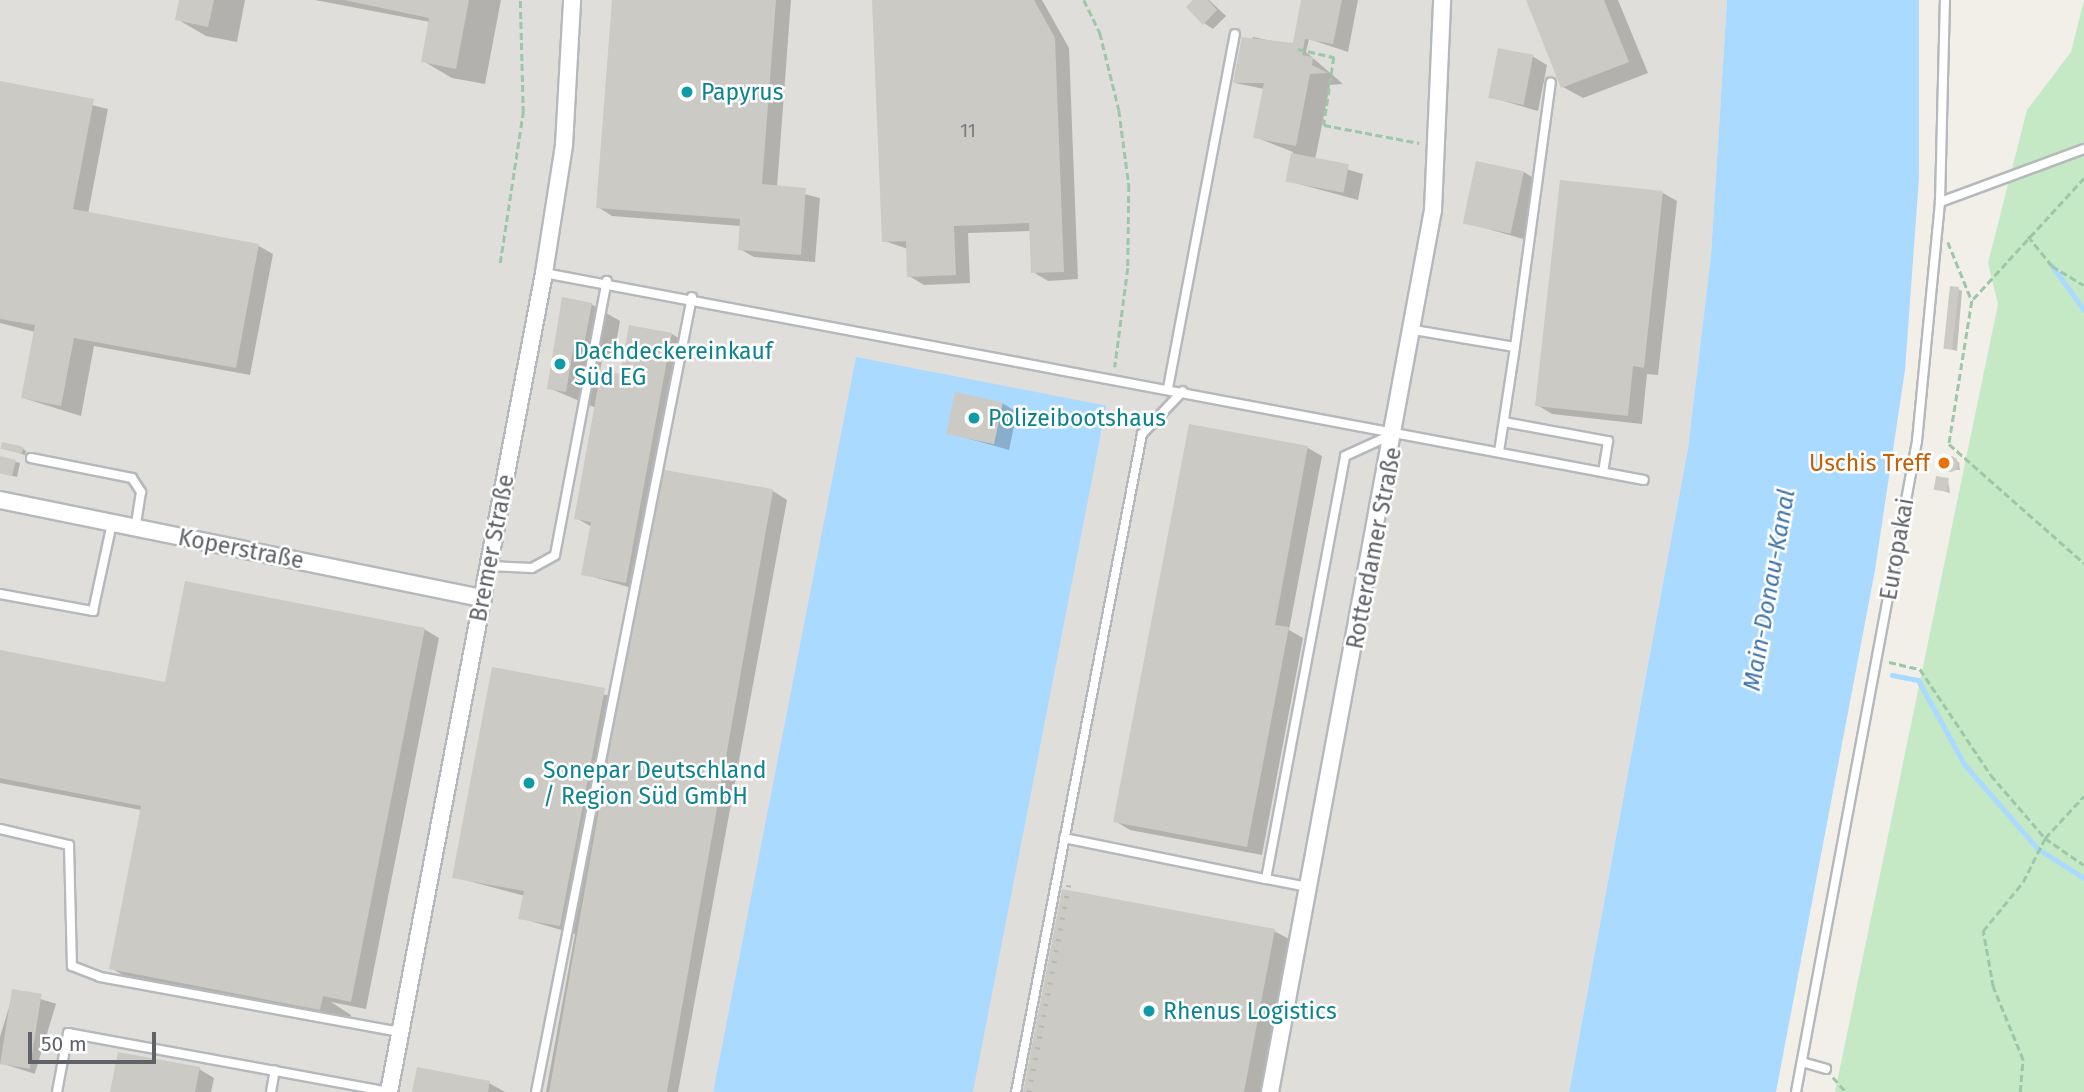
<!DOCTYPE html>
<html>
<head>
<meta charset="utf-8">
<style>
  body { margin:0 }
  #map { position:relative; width:2084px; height:1092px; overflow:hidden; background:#f1efe8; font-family:"Fira Sans",sans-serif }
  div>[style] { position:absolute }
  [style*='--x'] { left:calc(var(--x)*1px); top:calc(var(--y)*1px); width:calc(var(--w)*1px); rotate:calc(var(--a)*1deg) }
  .industrial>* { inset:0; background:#e0deda }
  .green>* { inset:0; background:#c5e8c5 }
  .water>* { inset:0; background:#aadaff; transform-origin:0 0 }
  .shadow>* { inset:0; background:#0003; transform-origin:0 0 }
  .stream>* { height:5px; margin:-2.5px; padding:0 2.5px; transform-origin:2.5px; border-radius:2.5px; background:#aadaff }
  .building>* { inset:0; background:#cccac5; transform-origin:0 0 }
  .round { border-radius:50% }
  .path>* { height:2.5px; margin-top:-1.25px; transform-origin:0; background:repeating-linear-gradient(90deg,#9cc7a9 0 7px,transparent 0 10.5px) }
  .roads { filter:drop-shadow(2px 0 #b5b8bc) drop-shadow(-2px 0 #b5b8bc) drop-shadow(0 2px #b5b8bc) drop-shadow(0 -2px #b5b8bc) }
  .service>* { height:8px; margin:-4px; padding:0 4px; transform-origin:4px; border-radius:4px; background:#fff }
  .minor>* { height:16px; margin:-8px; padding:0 8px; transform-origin:8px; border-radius:8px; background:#fff }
  .rail>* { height:5px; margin-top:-2.5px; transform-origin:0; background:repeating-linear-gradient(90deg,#b6b7b8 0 2px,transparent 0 11px) }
  .dots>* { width:19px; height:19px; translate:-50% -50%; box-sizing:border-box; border:4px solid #fff; border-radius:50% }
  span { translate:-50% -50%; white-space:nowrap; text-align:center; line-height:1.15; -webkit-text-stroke:5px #fff; paint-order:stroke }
  .number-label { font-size:19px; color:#7a7d7f }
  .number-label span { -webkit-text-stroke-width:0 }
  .culture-label { font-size:23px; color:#0d838f }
  .left { translate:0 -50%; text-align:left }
  .food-label { font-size:23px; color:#c56008 }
  .right { translate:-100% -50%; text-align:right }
  .street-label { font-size:23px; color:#5f6368 }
  .water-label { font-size:24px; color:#4174aa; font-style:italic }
  .scale { position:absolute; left:28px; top:1032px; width:128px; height:32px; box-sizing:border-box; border:4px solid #5f6368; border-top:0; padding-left:9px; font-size:21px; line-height:24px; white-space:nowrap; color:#5f6368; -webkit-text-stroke:5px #fff; paint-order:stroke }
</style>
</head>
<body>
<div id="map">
  <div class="industrial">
    <div style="clip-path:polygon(0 0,1727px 0,1711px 255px,1688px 448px,1569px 1092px,0 1092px)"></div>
  </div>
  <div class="green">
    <div style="clip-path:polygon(2084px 0,2084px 1092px,1835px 1092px,1998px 304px,1988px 263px,2027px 110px,2071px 52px)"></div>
  </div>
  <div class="water">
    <div style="clip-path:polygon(1727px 0,1919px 0,1919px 178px,1905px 370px,1875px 570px,1776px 1092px,1569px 1092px,1688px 448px,1711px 255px)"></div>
    <div style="left:856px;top:357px;width:255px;height:748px;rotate:11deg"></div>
  </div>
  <div class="shadow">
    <div style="clip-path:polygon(180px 0,245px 0,237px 42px,206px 36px,177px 19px)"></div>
    <div style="clip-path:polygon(315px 0,501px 0,485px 84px,452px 78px,423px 61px,430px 22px)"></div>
    <div style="clip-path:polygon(613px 0,791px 0,777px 187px,820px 198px,815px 262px,754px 257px,740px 249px,741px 226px,612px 216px,598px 207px)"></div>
    <div style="clip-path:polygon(874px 0,1042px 0,1069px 48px,1078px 279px,1048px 281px,1033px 272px,1031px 231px,968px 233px,970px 283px,924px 285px,909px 276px,908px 249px,884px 241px)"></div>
    <div style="clip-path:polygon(1196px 0,1209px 0,1226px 16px,1213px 29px,1204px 23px)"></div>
    <div style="clip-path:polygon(1303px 0,1358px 0,1348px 52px,1309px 39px,1306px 52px,1343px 84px,1330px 85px,1315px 160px,1363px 174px,1358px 200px,1288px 181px,1293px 152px,1255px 137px,1264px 89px,1235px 83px,1253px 37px,1297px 46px)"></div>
    <div style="clip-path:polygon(1528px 0,1618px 0,1648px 73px,1583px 98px,1563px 87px)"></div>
    <div style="clip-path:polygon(1532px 56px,1547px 65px,1538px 111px,1490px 97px)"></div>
    <div style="clip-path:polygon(0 83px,108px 109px,88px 214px,259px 246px,273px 254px,250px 375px,94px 346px,81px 416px,23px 398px,35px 332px,0 323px)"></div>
    <div style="clip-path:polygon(1524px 172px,1538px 181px,1527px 240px,1467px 223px)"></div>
    <div style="clip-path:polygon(1663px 193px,1677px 201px,1658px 375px,1647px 374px,1642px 424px,1552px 414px,1537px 405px)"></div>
    <div style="clip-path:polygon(1958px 289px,1962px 291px,1957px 351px,1946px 348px)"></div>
    <div style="clip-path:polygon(591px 304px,620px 321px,614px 355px,603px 353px,600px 372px,622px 376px,672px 334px,686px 343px,663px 471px,773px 491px,787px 500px,678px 1092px,546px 1092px,575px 934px,520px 918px,525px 896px,454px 877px,493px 669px,619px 698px,639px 590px,583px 574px,592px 527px,576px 518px,596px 408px,549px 388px)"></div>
    <div style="clip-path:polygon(1002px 403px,1017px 412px,1009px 450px,948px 433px)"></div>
    <div style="clip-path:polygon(1190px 426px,1308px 448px,1322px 456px,1289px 630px,1303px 638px,1262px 855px,1130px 830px,1115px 821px)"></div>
    <div style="clip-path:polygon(2px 448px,22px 448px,26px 451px,25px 455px)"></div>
    <div style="clip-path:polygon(0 458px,20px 463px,17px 477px,0 473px)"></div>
    <div style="clip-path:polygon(1945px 461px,1959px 462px,1960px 470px,1948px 470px)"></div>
    <div style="clip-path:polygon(1948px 480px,1950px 493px,1936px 489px)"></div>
    <div style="clip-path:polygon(424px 629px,439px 638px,366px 1009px,331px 1002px,351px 1015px,349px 1026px,140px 985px,111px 968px,141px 810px,0 783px,0 652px,166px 684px)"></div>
    <div style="clip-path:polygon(1274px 931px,1289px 939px,1260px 1092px,1025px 1092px)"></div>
    <div style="left:14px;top:991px;width:44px;height:73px;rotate:17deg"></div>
    <div style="clip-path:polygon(199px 1069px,214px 1078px,211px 1092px,112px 1092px)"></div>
    <div style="clip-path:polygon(489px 1083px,505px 1092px,414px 1092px)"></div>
  </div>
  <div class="stream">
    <div style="--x:2052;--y:266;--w:54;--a:54"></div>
    <div style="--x:1892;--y:675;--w:26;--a:11"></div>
    <div style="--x:1918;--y:680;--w:96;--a:61.3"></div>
    <div style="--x:1964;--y:764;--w:113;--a:49"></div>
    <div style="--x:2038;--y:849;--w:54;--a:32.2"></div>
  </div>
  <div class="building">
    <div style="clip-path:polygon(179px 0,214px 0,208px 27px,175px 20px)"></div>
    <div style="clip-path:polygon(344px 0,469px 0,456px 69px,421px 62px,429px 18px)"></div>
    <div style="clip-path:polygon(612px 0,776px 0,762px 184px,806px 188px,801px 255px,738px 250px,740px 219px,596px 208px)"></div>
    <div style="clip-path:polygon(872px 0,1034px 0,1055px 38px,1064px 272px,1031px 273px,1029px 223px,954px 226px,956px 275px,907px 277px,906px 241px,882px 242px)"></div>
    <div style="clip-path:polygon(1193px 0,1208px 0,1217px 10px,1203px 25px,1186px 7px)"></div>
    <div style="clip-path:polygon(1301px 0,1342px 0,1333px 44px,1305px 39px,1302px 55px,1313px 57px,1312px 65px,1328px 73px,1310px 74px,1296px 146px,1253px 138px,1264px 83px,1233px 83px,1242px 37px,1293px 43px)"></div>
    <div style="clip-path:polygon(1526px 0,1604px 0,1629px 62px,1561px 88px)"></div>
    <div style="left:1498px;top:48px;width:36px;height:51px;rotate:11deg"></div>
    <div style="clip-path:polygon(0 81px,94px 99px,73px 209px,259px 244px,236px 368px,74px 338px,61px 406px,21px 398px,35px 325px,0 319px)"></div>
    <div style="left:1291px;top:153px;width:59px;height:29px;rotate:11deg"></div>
    <div style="left:1476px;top:161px;width:49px;height:64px;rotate:12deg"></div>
    <div style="clip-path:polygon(1560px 180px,1663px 191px,1644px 368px,1633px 366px,1628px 416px,1535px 406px)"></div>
    <div style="left:1950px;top:286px;width:9px;height:63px;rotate:6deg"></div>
    <div style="clip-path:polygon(562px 297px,592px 303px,585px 340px,575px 338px,566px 392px,547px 389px)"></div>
    <div style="clip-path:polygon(629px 325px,672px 333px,626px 583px,581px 575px,591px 522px,574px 519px,601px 370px,620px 374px)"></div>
    <div style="left:955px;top:392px;width:49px;height:43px;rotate:12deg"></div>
    <div style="clip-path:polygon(1189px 424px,1308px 446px,1275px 625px,1289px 627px,1247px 847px,1113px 822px)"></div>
    <div style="left:2px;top:442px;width:22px;height:7px;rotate:13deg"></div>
    <div style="clip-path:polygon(0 456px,16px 460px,12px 476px,0 473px)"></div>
    <div class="round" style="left:1942px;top:456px;width:16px;height:16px"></div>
    <div style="left:659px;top:469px;width:116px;height:634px;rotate:10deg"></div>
    <div style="left:1936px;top:476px;width:13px;height:14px;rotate:9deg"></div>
    <div style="clip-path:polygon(185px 581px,425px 628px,351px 1002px,323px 996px,320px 1010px,109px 969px,141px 806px,0 778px,0 650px,165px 682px)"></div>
    <div style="clip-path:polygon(492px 667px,605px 688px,560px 926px,518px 919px,524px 891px,452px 878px)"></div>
    <div style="clip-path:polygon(1062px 889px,1275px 929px,1244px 1092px,1023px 1092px)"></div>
    <div style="left:12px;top:989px;width:30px;height:76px;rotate:9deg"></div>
    <div style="clip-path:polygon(118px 1052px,200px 1067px,195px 1092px,110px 1092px)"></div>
    <div style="clip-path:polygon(417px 1067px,490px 1081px,488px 1092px,412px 1092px)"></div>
  </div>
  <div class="path">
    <div style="--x:1084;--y:0;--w:37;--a:64"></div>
    <div style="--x:1100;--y:33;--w:79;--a:76.1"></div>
    <div style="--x:1119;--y:110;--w:76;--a:82.4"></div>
    <div style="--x:1129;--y:185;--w:83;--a:90.7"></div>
    <div style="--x:1128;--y:268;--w:100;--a:97.5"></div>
    <div style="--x:1298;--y:49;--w:37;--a:13"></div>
    <div style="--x:1334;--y:57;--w:69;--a:98.4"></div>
    <div style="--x:1324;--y:125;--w:97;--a:10.7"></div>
    <div style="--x:2028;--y:236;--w:38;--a:51"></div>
    <div style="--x:2052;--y:266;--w:37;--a:31"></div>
    <div style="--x:1948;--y:242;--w:64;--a:67.9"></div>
    <div style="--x:1972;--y:301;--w:145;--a:99.1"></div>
    <div style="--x:1949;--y:444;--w:180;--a:41.4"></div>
    <div style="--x:500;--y:263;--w:152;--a:-81.3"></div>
    <div style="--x:523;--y:113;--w:113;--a:-91.5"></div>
    <div style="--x:1973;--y:299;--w:164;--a:-47.5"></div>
    <div style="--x:1889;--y:662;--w:32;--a:13"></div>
    <div style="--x:1920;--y:669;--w:128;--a:56.2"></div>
    <div style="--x:1991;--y:775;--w:83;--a:49.4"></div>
    <div style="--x:2045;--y:838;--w:47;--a:34.7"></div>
    <div style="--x:1833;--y:1077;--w:20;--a:49"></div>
    <div style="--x:2020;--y:1092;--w:32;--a:-85"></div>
    <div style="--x:2023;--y:1060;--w:79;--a:-112.3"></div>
    <div style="--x:1993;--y:987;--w:57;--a:-100.1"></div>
    <div style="--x:1983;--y:931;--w:63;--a:-50.8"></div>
    <div style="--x:2023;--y:882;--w:49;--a:-63.4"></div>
    <div style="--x:2045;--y:838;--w:57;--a:-47.1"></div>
  </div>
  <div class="roads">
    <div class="service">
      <div style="--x:1940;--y:202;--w:153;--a:-20.2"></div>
      <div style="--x:544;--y:273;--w:1119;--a:10.66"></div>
      <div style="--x:1414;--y:330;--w:102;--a:9.6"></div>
      <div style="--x:1515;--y:347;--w:267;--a:-82.3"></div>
      <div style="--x:1168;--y:388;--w:360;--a:-79.3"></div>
      <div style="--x:1504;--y:422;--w:106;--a:10.4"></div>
      <div style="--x:1608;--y:441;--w:31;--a:99"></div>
      <div style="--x:1499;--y:452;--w:106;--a:-81.3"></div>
      <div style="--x:31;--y:458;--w:103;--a:11.2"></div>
      <div style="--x:132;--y:478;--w:17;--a:57"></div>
      <div style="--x:141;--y:492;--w:36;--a:99"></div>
      <div style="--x:489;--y:566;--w:43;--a:2.7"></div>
      <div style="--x:532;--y:568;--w:26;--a:-29"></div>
      <div style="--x:555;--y:555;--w:279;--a:-79.3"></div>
      <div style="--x:0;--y:594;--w:95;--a:10.4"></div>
      <div style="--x:93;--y:611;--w:90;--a:-77.8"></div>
      <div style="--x:0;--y:829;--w:71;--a:13.1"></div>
      <div style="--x:69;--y:845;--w:121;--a:88.6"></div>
      <div style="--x:72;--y:966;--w:30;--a:21"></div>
      <div style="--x:100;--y:977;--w:305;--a:10.4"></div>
      <div style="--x:1064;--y:838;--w:206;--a:11.5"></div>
      <div style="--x:1308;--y:887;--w:43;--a:-169.2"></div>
      <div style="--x:1266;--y:879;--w:430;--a:-79.4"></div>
      <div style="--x:1345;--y:456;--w:51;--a:-24.5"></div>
      <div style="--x:1802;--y:1062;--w:25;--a:16"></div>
      <div style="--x:57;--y:1092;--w:60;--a:-79.4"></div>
      <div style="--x:68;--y:1033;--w:325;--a:10.4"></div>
      <div style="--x:271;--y:1092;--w:22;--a:-80"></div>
      <div style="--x:536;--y:1092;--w:810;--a:-78.9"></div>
      <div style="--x:1016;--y:1092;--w:670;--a:-79.16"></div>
      <div style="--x:1142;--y:434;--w:59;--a:-46.4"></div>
      <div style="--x:1796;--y:1092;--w:662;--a:-79.47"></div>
      <div style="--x:1917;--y:441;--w:240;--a:-84.5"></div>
      <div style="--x:1940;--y:202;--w:202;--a:-88.6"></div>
    </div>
    <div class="minor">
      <div style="--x:0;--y:500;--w:493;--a:11.5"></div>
      <div style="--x:389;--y:1092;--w:834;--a:-79.28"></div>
      <div style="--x:544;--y:273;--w:130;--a:-81.1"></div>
      <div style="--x:564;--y:145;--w:145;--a:-86.8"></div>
      <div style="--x:1270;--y:1092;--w:897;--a:-79.53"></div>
      <div style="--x:1433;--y:210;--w:210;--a:-87.5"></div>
    </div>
  </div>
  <div class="rail">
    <div style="--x:1029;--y:1092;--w:212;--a:-79.1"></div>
  </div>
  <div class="dots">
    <div style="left:687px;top:92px;background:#0f9aa8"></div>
    <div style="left:560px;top:364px;background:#0f9aa8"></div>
    <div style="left:974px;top:418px;background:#0f9aa8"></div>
    <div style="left:1944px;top:463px;background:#e8710a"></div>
    <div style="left:529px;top:783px;background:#0f9aa8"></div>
    <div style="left:1149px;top:1011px;background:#0f9aa8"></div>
  </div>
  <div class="number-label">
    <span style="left:968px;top:131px">11</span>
  </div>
  <div class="culture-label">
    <span class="left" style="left:701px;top:92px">Papyrus</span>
    <span class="left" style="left:574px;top:364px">Dachdeckereinkauf<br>Süd EG</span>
    <span class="left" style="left:988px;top:418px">Polizeibootshaus</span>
    <span class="left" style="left:543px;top:783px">Sonepar Deutschland<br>/ Region Süd GmbH</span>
    <span class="left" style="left:1163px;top:1011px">Rhenus Logistics</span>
  </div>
  <div class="food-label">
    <span class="right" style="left:1930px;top:463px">Uschis Treff</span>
  </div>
  <div class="street-label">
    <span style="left:492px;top:548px;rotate:-79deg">Bremer Straße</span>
    <span style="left:1374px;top:548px;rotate:-79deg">Rotterdamer Straße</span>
    <span style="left:241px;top:549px;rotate:11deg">Koperstraße</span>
    <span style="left:1897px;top:549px;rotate:-80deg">Europakai</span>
  </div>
  <div class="water-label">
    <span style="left:1770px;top:590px;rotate:-80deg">Main-Donau-Kanal</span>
  </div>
  <div class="scale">50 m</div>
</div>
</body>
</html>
